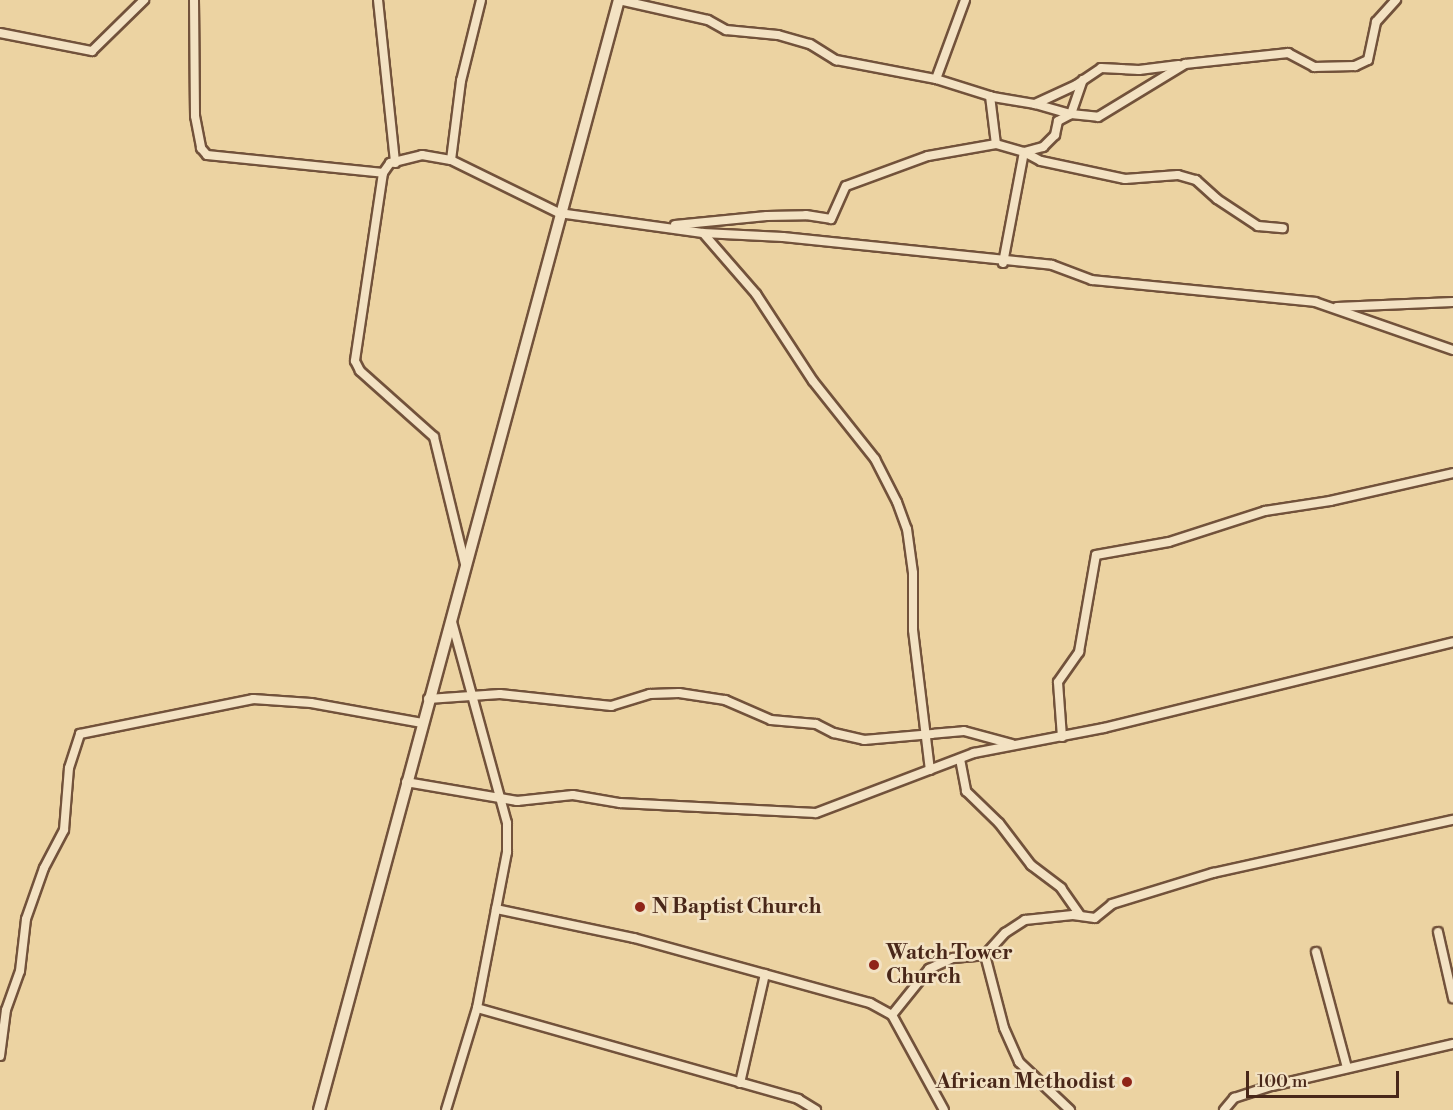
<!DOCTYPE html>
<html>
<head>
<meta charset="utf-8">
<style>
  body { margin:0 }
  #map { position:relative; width:1453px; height:1110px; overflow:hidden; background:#ecd3a2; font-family:"Libre Bodoni",serif }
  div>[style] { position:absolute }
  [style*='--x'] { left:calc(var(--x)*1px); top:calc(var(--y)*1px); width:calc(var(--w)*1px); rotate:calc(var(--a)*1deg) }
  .roads { filter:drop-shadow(2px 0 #72523b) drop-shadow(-2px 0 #72523b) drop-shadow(0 2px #72523b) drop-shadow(0 -2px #72523b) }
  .minor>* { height:8px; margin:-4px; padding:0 4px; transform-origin:4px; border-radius:4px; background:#f3e2c3 }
  .tertiary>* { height:10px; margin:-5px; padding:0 5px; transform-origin:5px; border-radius:5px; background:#f3e2c3 }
  .dots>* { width:16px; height:16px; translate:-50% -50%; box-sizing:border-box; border:3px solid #f3e2c3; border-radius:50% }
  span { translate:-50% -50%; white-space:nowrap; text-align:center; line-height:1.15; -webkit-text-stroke:5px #f3e2c3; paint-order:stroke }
  .poi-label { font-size:21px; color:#492719; font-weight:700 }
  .left { translate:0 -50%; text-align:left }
  .right { translate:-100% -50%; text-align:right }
  .scale { position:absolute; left:1246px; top:1071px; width:153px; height:27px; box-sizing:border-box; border:3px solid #492719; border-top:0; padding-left:8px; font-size:18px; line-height:21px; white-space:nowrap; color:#492719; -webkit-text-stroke:4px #f3e2c3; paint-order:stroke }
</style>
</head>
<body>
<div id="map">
  <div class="roads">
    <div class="minor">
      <div style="--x:194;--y:0;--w:116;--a:89.5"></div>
      <div style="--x:195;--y:116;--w:33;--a:79"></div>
      <div style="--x:201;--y:148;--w:9;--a:49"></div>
      <div style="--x:207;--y:155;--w:177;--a:5.8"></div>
      <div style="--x:383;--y:173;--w:12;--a:-55"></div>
      <div style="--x:390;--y:163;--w:33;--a:-14"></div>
      <div style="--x:422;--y:155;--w:29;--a:10"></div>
      <div style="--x:451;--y:160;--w:120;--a:26.1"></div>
      <div style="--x:559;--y:213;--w:145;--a:7.9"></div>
      <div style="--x:703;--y:233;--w:80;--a:2.9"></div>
      <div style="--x:783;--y:237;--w:270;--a:5.9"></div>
      <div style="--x:1052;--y:265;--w:43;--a:20.6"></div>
      <div style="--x:1092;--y:280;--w:224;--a:5.6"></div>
      <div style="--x:1315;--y:302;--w:146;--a:19.2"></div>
      <div style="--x:378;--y:0;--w:164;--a:84"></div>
      <div style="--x:619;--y:0;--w:91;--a:12.7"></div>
      <div style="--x:708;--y:20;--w:21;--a:29"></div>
      <div style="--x:726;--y:30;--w:52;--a:5.5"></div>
      <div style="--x:778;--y:35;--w:33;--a:16"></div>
      <div style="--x:810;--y:44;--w:31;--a:32"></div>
      <div style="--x:836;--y:60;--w:102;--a:10.8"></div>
      <div style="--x:936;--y:79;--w:84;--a:-69.8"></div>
      <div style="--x:0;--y:33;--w:94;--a:11.1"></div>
      <div style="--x:92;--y:51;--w:73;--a:-44.4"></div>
      <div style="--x:936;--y:79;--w:60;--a:17.5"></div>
      <div style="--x:993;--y:97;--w:43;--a:9.5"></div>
      <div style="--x:1035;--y:104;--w:45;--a:-24.9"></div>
      <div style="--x:1076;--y:85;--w:30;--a:-34"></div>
      <div style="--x:1101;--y:68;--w:38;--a:3"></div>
      <div style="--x:1139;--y:70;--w:40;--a:-7.1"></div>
      <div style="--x:990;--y:96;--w:48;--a:82.9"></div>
      <div style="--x:1035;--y:104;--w:37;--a:16"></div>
      <div style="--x:1071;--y:114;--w:36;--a:-71"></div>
      <div style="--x:451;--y:160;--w:80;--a:-82.8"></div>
      <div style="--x:461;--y:81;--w:83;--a:-76.1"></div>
      <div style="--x:383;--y:173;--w:190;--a:98.5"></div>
      <div style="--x:355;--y:361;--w:11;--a:63"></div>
      <div style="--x:360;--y:371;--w:99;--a:41.7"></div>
      <div style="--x:434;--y:437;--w:131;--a:76.3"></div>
      <div style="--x:675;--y:225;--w:92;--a:-5.6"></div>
      <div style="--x:767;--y:216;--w:39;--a:-1"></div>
      <div style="--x:806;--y:215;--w:25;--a:9"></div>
      <div style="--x:831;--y:219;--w:36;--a:-66"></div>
      <div style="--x:846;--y:186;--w:87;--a:-20.1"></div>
      <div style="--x:928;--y:156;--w:69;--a:-10"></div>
      <div style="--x:996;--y:144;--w:29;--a:16"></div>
      <div style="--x:1024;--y:152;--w:20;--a:-15"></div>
      <div style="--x:1043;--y:147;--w:17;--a:-45"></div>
      <div style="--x:1055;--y:135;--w:14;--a:-78"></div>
      <div style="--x:1058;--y:121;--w:15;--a:-28"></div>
      <div style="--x:1071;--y:114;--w:27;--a:6"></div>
      <div style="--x:1098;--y:117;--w:102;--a:-31.3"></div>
      <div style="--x:1185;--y:64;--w:104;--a:-6.1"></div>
      <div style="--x:1288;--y:53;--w:30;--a:28"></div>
      <div style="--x:1314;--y:67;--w:41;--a:-1.4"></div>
      <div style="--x:1355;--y:66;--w:14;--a:-25"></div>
      <div style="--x:1368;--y:60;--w:39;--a:-78"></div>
      <div style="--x:1376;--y:22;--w:30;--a:-48"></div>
      <div style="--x:703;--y:233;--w:81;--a:49"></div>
      <div style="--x:756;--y:294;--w:104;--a:56.8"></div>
      <div style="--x:813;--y:381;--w:100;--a:51.5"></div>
      <div style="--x:875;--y:459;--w:48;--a:62.9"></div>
      <div style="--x:897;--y:502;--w:29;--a:70"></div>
      <div style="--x:907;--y:529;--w:44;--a:82.2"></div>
      <div style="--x:913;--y:573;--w:57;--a:90"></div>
      <div style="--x:913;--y:630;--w:141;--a:83.1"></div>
      <div style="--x:1003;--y:263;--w:113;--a:-79.3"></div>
      <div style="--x:1024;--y:152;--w:19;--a:28"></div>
      <div style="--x:1041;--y:161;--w:86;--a:12.1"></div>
      <div style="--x:1125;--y:179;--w:53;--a:-4.3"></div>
      <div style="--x:1178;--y:175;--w:19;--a:16"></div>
      <div style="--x:1196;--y:180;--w:28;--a:42"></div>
      <div style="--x:1217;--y:199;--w:49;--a:33.4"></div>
      <div style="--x:1258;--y:226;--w:25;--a:5"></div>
      <div style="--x:1337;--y:307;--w:116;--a:-2.5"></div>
      <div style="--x:428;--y:699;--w:72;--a:-4"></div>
      <div style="--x:500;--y:694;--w:112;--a:6.2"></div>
      <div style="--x:611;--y:706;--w:41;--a:-17.1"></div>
      <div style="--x:650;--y:694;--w:29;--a:-2"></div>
      <div style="--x:679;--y:693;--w:47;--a:8.7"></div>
      <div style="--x:725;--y:700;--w:50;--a:23.5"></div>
      <div style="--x:771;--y:720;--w:45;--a:5.1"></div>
      <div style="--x:816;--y:724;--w:20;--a:27"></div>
      <div style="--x:834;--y:733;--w:31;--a:13"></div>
      <div style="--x:864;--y:740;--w:100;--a:-5.1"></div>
      <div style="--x:964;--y:731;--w:50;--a:15.2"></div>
      <div style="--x:1062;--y:737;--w:55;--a:-94.2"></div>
      <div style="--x:1058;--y:682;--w:37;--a:-55"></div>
      <div style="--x:1079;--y:652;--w:98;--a:-80.1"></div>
      <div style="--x:1096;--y:555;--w:74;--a:-10.1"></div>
      <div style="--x:1169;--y:542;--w:101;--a:-17.9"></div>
      <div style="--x:1265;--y:511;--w:66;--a:-8.7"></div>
      <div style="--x:1330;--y:501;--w:126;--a:-12.8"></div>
      <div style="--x:960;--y:759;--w:33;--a:79"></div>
      <div style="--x:966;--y:791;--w:46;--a:44.1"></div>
      <div style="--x:999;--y:823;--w:53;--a:52.7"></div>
      <div style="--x:1031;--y:865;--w:38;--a:37"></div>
      <div style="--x:1061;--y:888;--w:33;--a:55"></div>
      <div style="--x:406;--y:782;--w:113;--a:9.7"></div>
      <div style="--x:517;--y:801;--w:56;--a:-6.1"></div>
      <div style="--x:573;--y:795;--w:48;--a:9.7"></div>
      <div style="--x:620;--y:803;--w:196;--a:2.9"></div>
      <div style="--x:816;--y:813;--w:169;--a:-20.8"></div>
      <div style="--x:974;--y:753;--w:132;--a:-10.9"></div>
      <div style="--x:1104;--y:728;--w:359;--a:-13.8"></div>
      <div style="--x:496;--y:909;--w:141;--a:11.9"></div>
      <div style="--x:634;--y:938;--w:245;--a:15.4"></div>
      <div style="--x:870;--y:1003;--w:25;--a:29"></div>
      <div style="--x:892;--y:1015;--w:108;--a:61.3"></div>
      <div style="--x:1438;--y:932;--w:68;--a:77.2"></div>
      <div style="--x:1316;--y:952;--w:120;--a:75"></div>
      <div style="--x:985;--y:955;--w:75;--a:75.4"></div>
      <div style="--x:1004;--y:1028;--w:37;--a:66"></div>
      <div style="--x:1019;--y:1062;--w:70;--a:43.3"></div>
      <div style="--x:477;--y:1008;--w:334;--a:15.8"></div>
      <div style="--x:798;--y:1099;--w:21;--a:31"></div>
      <div style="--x:892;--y:1015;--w:59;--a:-51.2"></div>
      <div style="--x:929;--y:969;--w:26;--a:-25"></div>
      <div style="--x:953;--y:958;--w:32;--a:-5"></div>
      <div style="--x:985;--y:955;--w:30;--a:-48"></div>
      <div style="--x:1005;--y:933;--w:24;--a:-33"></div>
      <div style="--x:1025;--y:920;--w:48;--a:-5.9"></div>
      <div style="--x:1073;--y:915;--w:22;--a:8"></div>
      <div style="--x:1095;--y:918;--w:22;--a:-39"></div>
      <div style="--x:1112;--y:904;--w:106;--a:-17.1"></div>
      <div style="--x:1213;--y:873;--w:246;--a:-12.5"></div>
      <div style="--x:0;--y:1056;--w:46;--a:-82.6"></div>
      <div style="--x:6;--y:1010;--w:41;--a:-70.3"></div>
      <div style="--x:20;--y:971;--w:52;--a:-83.4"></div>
      <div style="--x:26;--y:919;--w:54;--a:-70.6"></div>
      <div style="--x:44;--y:868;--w:43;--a:-62.2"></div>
      <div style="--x:64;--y:830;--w:62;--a:-85.4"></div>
      <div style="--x:69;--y:768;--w:36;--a:-72"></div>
      <div style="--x:80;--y:734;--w:177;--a:-11.4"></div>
      <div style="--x:253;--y:699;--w:58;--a:3.9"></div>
      <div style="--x:311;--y:703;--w:113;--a:10.2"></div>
      <div style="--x:740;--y:1083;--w:112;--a:-77.1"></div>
      <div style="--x:446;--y:1110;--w:107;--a:-73.1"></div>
      <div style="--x:477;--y:1008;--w:159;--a:-79.1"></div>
      <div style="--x:507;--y:852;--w:29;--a:-90"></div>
      <div style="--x:507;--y:823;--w:208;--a:-105.3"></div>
      <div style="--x:1224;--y:1110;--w:16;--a:-50"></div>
      <div style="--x:1234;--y:1098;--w:40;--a:-18"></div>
      <div style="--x:1272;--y:1086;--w:186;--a:-13.1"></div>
    </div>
    <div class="tertiary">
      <div style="--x:319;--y:1110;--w:1150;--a:-74.88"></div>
    </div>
  </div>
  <div class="dots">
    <div style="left:640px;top:907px;background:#8f2418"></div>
    <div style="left:874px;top:965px;background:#8f2418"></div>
    <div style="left:1127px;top:1082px;background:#8f2418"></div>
  </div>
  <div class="poi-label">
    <span class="left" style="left:652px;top:907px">N Baptist Church</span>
    <span class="left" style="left:886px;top:965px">Watch Tower<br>Church</span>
    <span class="right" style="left:1115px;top:1082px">African Methodist</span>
  </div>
  <div class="scale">100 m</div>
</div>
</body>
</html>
